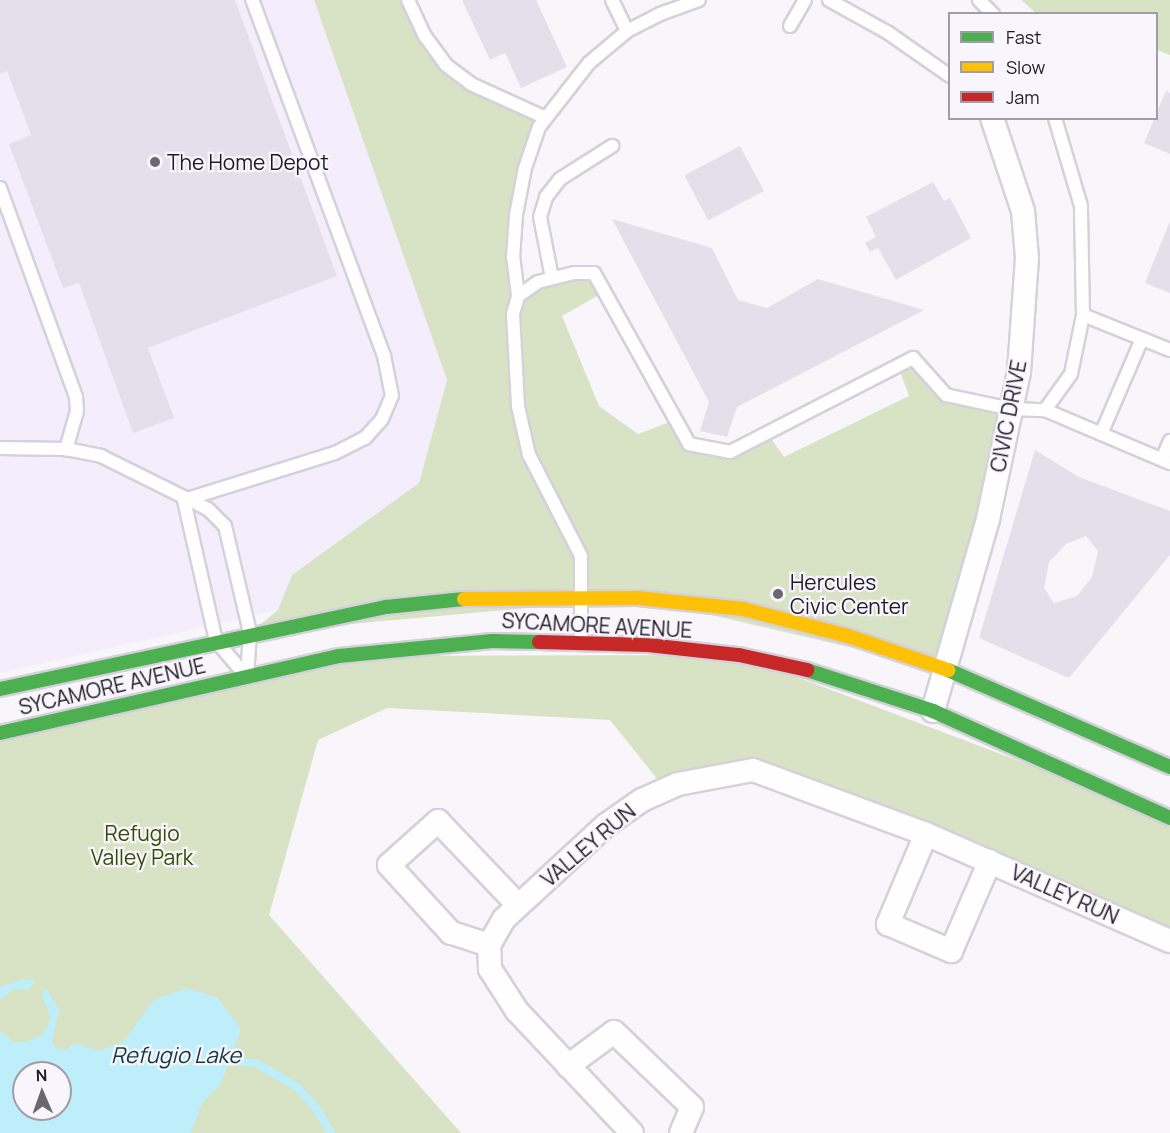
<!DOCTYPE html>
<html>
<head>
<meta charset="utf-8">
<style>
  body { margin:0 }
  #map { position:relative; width:1170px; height:1133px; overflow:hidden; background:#f8f6fb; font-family:Manrope,sans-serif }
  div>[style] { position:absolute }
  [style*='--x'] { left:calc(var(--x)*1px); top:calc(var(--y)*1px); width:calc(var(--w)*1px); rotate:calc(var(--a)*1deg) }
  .commercial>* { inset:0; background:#f4eefc }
  .green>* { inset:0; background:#d8e2c5 }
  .water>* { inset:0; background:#bfeefb }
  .stream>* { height:8px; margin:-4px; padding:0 4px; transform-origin:4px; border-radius:4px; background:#bfeefb }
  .building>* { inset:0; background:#e4e0eb; transform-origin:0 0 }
  .roads { filter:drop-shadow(2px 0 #d4d1da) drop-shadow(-2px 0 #d4d1da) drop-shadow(0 2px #d4d1da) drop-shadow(0 -2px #d4d1da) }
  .lane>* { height:12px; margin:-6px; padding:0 6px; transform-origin:6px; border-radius:6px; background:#fefefe }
  .street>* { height:22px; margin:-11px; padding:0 11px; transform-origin:11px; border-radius:11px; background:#fefefe }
  .fast>* { height:14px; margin:-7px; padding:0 7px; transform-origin:7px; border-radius:7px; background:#4caf50 }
  .slow>* { height:14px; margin:-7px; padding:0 7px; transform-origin:7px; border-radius:7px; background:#ffc107 }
  .jam>* { height:14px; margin:-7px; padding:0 7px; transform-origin:7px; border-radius:7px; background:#c62828 }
  .dots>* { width:16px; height:16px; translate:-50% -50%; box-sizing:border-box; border:3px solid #f8f5fc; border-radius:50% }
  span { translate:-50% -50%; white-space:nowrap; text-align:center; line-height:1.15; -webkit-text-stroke:4.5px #f8f5fc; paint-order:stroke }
  .poi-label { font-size:21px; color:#1f1a25 }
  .left { translate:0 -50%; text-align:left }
  .street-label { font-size:21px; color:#1f1a25 }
  .park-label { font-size:21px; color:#374a00 }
  .water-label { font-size:22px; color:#0e3942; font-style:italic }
  .legend { position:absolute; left:948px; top:12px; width:210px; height:108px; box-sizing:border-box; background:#f8f5fc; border:2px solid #a19da6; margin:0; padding:8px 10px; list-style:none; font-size:18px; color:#1f1a25 }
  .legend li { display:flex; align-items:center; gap:12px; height:30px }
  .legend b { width:30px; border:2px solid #a19da6 }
  .north { position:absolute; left:12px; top:1061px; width:60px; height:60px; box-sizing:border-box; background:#f8f5fc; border:2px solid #a19da6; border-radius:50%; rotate:358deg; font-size:16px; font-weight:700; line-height:24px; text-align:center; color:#1f1a25 }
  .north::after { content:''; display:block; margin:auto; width:21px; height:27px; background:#6b6770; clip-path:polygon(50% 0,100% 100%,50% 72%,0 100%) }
</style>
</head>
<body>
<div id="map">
  <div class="commercial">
    <div style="clip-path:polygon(0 0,314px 0,447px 380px,419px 483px,292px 575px,278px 610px,0 673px)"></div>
  </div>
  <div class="green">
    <div style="clip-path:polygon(314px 0,408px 0,446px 65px,546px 118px,516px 215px,518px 295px,538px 282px,594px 273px,604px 292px,562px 316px,599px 406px,638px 434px,675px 420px,689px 444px,730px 452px,767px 433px,784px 457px,909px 396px,898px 366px,913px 358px,946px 395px,1011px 409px,948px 670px,638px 598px,250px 633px,278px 610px,292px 575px,419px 483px,447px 380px)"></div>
    <div style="clip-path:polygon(1021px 0,1170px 0,1170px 55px,1157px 50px,1156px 14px,1036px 13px)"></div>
    <div style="clip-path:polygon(evenodd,739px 655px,1170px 818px,1170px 941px,753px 770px,666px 790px,610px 720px,387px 708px,318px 740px,269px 915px,461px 1133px,0 1133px,0 733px,339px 656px,739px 655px,24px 1073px,60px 1073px,60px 1109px,24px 1109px,24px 1073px)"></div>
  </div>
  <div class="water">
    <div style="clip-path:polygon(25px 979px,35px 980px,30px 989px,12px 990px,0 1000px,0 987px)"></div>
    <div style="clip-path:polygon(evenodd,46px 988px,59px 1009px,52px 1042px,57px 1049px,66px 1050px,75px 1043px,99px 1051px,123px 1042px,154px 1000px,186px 988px,218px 998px,241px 1029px,221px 1084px,202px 1103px,191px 1133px,0 1133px,0 1031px,15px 1042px,25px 1042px,42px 1035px,51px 1019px,42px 996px,46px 988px,24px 1073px,60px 1073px,60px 1109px,24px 1109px,24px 1073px)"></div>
  </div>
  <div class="stream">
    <div style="--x:229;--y:1061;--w:27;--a:4"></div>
    <div style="--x:256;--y:1063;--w:48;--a:30.3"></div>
    <div style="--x:297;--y:1087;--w:30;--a:48"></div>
    <div style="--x:317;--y:1109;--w:28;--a:60"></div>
  </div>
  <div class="building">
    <div style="clip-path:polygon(0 0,235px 0,337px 276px,148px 348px,174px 418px,133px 433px,79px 283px,63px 288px,9px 144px,31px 135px,7px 71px,0 74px)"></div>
    <div style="clip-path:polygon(462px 0,536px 0,567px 67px,521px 88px,505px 53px,490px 60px)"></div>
    <div style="clip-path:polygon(1166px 91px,1170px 93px,1170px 154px,1144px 143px)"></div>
    <div style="left:740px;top:146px;width:51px;height:63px;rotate:62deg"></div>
    <div style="clip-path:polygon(933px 182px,944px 201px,950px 198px,971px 238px,896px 280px,878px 248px,870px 252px,865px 243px,876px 237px,866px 217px)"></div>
    <div style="clip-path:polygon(612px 219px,712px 248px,738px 300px,767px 308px,818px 279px,924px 310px,737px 407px,727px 437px,700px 431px,709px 402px)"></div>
    <div style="clip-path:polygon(1170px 221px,1170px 293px,1145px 283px)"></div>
    <div style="clip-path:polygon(evenodd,1035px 450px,1079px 477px,1170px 511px,1170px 555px,1069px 678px,979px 638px,1035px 450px,1086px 536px,1098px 551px,1092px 577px,1077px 596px,1054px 603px,1044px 588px,1049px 562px,1066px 544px,1086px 536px)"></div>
  </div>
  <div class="roads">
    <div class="lane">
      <div style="--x:408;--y:0;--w:40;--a:65"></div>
      <div style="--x:425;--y:36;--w:36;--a:54"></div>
      <div style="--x:446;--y:65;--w:31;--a:37"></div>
      <div style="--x:471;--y:84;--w:82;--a:24.4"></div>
      <div style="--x:612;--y:0;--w:34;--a:64"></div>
      <div style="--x:829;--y:0;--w:66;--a:28.9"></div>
      <div style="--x:887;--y:32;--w:77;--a:34.9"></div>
      <div style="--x:979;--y:0;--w:20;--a:45"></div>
      <div style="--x:790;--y:26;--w:30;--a:-60"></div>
      <div style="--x:0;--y:188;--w:222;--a:70"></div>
      <div style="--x:76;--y:397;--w:14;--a:86"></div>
      <div style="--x:77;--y:411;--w:40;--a:106"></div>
      <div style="--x:552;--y:278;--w:62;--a:-101.1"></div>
      <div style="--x:540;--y:217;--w:21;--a:-73"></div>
      <div style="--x:546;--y:197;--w:23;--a:-52"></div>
      <div style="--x:560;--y:179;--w:62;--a:-32.4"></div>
      <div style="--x:518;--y:296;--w:24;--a:-35"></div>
      <div style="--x:538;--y:282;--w:37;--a:-14"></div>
      <div style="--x:574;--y:273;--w:20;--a:0"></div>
      <div style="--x:594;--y:273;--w:196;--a:60.9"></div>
      <div style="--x:689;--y:444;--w:42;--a:11"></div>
      <div style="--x:730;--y:452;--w:206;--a:-27.2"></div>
      <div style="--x:913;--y:358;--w:50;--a:48.3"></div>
      <div style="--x:946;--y:395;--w:66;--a:12.2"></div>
      <div style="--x:1011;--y:409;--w:34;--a:2"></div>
      <div style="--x:1045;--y:410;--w:44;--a:-54.2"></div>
      <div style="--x:1071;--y:374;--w:60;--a:-78.5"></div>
      <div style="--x:1083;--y:315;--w:109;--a:-91.1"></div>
      <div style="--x:1081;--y:206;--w:92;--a:-106.5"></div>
      <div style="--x:1083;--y:315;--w:94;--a:21.9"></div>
      <div style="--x:1045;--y:410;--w:136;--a:23"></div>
      <div style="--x:1101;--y:434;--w:103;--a:-66.7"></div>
      <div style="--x:0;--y:448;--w:66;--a:0.9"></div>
      <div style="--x:66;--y:449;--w:36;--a:11"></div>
      <div style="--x:101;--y:456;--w:119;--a:26.4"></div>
      <div style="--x:208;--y:509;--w:24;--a:45"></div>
      <div style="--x:225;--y:526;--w:110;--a:76.8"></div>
      <div style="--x:250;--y:633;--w:44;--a:93.9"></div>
      <div style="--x:247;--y:677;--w:48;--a:-130.7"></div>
      <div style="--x:216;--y:641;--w:145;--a:-102.8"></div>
      <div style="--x:1162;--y:459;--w:20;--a:-66"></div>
      <div style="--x:184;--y:500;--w:158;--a:-17.3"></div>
      <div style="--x:335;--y:453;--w:34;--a:-27"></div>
      <div style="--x:365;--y:438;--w:25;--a:-48"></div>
      <div style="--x:382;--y:419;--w:25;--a:-67"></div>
      <div style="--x:392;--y:396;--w:41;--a:-101.3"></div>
      <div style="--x:384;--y:356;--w:380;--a:-110.3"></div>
      <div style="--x:581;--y:641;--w:85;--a:-90"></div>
      <div style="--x:581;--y:556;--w:114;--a:-117.2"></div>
      <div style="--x:529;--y:455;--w:50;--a:-102.7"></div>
      <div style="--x:518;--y:406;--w:92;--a:-93.1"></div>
      <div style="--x:513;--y:314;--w:19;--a:-74"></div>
      <div style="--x:518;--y:296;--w:38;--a:-97"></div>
      <div style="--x:513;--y:258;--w:43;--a:-86"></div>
      <div style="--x:516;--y:215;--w:48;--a:-79.2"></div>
      <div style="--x:525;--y:168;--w:43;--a:-71.1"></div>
      <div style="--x:539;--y:127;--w:81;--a:-52"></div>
      <div style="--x:589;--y:63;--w:50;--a:-40.1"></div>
      <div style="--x:627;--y:31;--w:37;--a:-27"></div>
      <div style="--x:660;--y:14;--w:41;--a:-19.7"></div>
    </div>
    <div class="street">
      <div style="--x:933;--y:711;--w:200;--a:-74"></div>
      <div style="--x:988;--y:519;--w:150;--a:-78.1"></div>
      <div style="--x:1019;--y:372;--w:114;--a:-86"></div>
      <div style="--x:1027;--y:258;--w:47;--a:-94.9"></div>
      <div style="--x:1023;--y:211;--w:98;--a:-108.4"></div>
      <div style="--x:926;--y:834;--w:98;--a:112.9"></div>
      <div style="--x:888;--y:924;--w:69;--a:23.2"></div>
      <div style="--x:951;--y:951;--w:98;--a:-66.6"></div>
      <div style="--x:489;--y:945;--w:40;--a:-162"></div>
      <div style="--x:451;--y:933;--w:92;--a:-132.4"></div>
      <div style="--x:389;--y:865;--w:66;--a:-41.9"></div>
      <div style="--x:438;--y:821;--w:116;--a:46.4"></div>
      <div style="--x:568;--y:1066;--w:57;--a:-36.5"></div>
      <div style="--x:614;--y:1032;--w:108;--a:43.9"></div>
      <div style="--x:692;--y:1107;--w:28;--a:113"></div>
      <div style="--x:632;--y:1133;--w:168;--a:-133.3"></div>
      <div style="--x:517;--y:1011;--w:50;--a:-122.7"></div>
      <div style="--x:490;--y:969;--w:24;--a:-92"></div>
      <div style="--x:489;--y:945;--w:30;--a:-60"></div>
      <div style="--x:504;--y:919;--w:139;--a:-42.7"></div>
      <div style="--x:606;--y:825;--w:44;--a:-34.8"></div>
      <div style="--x:642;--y:800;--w:39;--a:-24"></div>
      <div style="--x:678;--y:784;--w:76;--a:-10.6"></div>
      <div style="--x:753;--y:770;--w:184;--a:20.3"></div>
      <div style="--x:926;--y:834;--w:266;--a:23.7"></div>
    </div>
    <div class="fast">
      <div style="--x:807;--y:670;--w:133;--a:18"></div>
      <div style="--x:933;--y:711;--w:260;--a:24.3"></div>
      <div style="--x:948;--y:670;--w:242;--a:23.6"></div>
      <div style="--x:0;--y:689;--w:395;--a:-12"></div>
      <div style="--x:386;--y:607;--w:78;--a:-5.9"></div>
      <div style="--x:0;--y:733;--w:348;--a:-12.8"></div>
      <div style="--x:339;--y:656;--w:154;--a:-5.6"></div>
      <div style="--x:492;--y:641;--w:47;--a:1.2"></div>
    </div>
    <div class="slow">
      <div style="--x:464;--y:599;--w:174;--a:-0.3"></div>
      <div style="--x:638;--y:598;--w:106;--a:6"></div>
      <div style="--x:743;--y:609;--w:108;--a:14.4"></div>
      <div style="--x:848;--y:636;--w:106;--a:18.8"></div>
    </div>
    <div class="jam">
      <div style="--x:539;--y:642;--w:109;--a:1.6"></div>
      <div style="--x:648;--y:645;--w:92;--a:6.3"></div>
      <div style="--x:739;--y:655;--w:70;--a:12.4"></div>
    </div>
  </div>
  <div class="dots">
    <div style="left:155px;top:162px;background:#6b6770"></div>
    <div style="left:778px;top:594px;background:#6b6770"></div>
  </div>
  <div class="poi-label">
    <span class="left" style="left:167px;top:162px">The Home Depot</span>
    <span class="left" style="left:790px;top:594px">Hercules<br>Civic Center</span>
  </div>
  <div class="street-label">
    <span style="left:1008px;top:416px;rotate:-79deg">CIVIC DRIVE</span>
    <span style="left:597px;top:625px;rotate:3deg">SYCAMORE AVENUE</span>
    <span style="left:112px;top:686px;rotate:-13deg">SYCAMORE AVENUE</span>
    <span style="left:588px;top:845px;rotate:-40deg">VALLEY RUN</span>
    <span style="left:1065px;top:894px;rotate:24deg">VALLEY RUN</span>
  </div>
  <div class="park-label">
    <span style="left:142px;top:845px">Refugio<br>Valley Park</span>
  </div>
  <div class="water-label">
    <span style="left:176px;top:1056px">Refugio Lake</span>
  </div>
  <ul class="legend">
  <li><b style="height:8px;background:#4caf50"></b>Fast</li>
  <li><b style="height:8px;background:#ffc107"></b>Slow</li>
  <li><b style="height:8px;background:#c62828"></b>Jam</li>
  </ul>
  <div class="north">N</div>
</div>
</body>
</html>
